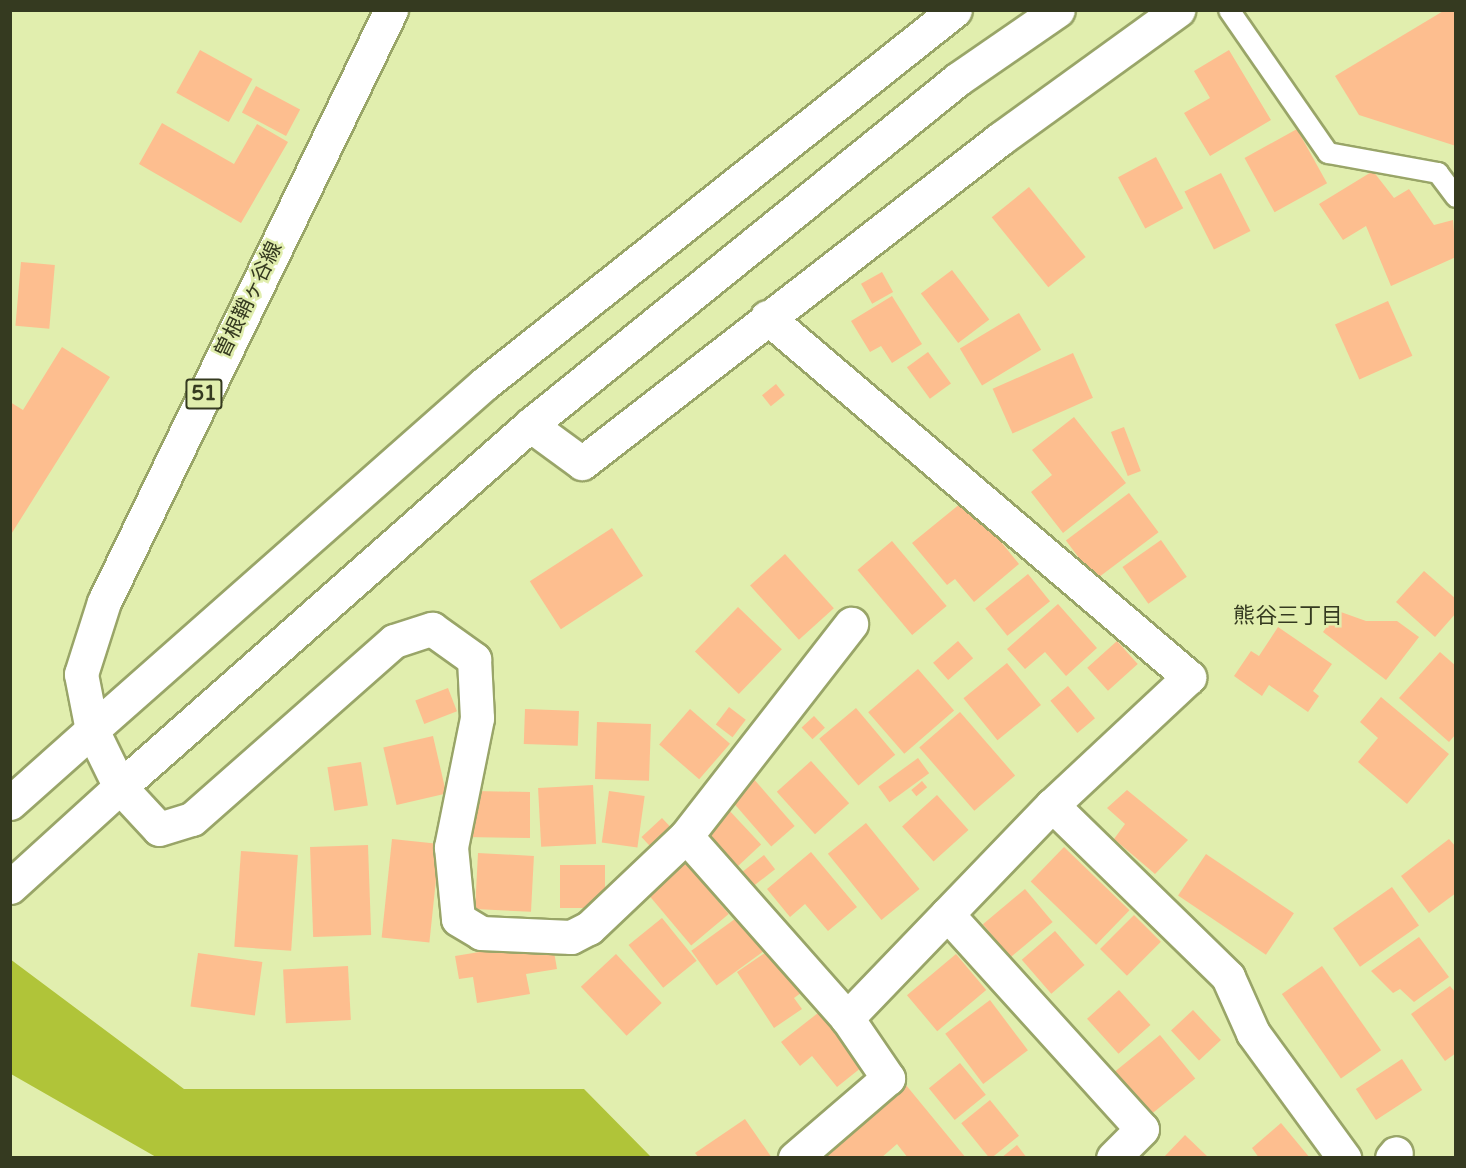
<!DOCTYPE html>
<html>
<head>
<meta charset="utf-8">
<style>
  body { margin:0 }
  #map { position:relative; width:1466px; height:1168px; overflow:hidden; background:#e1eeae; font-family:"Varela Round","Noto Sans JP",sans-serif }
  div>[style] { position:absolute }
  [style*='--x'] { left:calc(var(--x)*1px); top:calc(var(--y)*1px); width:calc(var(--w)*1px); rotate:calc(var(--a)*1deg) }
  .forest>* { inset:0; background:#b0c439 }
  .building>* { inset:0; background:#fdbe8f; transform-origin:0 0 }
  .roads { filter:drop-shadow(2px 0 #99a568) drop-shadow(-2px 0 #99a568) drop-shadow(0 2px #99a568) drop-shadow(0 -2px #99a568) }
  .lane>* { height:20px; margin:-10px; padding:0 10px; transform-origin:10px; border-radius:10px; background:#fff }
  .street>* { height:33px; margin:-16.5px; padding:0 16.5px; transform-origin:16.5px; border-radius:16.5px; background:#fff }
  .secondary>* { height:33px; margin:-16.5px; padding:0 16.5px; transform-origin:16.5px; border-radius:16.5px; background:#fff }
  .primary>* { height:33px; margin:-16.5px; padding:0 16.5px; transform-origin:16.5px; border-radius:16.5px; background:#fff }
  span { translate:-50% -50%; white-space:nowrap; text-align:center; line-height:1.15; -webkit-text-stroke:5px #e1eeae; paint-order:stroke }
  .shield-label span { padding:2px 4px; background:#e1eeae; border:2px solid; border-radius:4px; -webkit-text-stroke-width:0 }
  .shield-label { font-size:20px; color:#353a20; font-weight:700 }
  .street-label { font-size:21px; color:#353a20 }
  .neighbourhood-label { font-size:22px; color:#353a20 }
  .frame { position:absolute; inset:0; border:12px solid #353a20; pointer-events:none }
</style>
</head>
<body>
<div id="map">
  <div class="forest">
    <div style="clip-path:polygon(10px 959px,184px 1089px,584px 1089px,651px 1157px,156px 1157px,11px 1074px)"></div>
  </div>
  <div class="building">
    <div style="clip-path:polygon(1445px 10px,1456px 10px,1456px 146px,1359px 115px,1335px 76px)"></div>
    <div style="left:200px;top:50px;width:60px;height:49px;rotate:29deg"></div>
    <div style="clip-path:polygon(1229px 50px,1271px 120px,1210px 156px,1184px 113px,1210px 98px,1194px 71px)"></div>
    <div style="left:256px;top:86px;width:50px;height:30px;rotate:28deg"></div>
    <div style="clip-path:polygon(162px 123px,234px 164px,257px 124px,288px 142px,241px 223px,139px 164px)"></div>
    <div style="left:1297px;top:129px;width:62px;height:60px;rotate:61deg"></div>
    <div style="left:1156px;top:157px;width:58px;height:43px;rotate:62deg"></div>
    <div style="clip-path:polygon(1373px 171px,1394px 198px,1409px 189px,1434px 225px,1453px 220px,1456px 257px,1391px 286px,1366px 226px,1343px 240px,1319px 204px)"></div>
    <div style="left:1221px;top:173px;width:65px;height:41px;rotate:63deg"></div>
    <div style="left:1029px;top:187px;width:90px;height:48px;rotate:51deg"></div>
    <div style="left:21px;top:262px;width:34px;height:64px;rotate:5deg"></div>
    <div style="left:952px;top:270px;width:62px;height:39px;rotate:53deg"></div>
    <div style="left:882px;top:272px;width:23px;height:24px;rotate:61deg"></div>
    <div style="clip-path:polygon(892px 296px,922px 344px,892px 363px,881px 346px,870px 352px,851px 321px)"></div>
    <div style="left:1388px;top:301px;width:60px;height:58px;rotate:66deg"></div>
    <div style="left:1019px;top:313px;width:43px;height:69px;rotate:59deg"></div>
    <div style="clip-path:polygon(62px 347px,110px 377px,10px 536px,10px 402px,23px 410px)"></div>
    <div style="left:928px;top:352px;width:39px;height:26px;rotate:54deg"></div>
    <div style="left:1073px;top:353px;width:49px;height:88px;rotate:66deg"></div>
    <div style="left:776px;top:384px;width:14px;height:18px;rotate:51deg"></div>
    <div style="clip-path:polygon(1074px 417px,1126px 483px,1063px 533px,1031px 492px,1052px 475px,1032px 450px)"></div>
    <div style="left:1124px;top:427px;width:47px;height:14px;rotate:69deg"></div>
    <div style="left:1129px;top:493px;width:49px;height:79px;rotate:53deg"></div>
    <div style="clip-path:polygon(966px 499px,1019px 564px,974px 602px,955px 579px,947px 585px,912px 543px)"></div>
    <div style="left:612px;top:528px;width:57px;height:98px;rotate:57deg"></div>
    <div style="left:1161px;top:540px;width:45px;height:47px;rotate:55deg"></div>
    <div style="left:892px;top:541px;width:85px;height:45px;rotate:50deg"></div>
    <div style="left:785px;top:554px;width:73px;height:47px;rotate:48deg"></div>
    <div style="clip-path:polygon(1424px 571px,1456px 599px,1456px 613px,1435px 637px,1396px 602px)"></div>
    <div style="left:1028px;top:574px;width:35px;height:55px;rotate:51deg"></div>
    <div style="clip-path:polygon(1058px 604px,1097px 648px,1066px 676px,1045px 652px,1025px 669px,1007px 649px)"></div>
    <div style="left:738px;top:607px;width:61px;height:62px;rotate:44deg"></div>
    <div style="clip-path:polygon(1338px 611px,1366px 621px,1397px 621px,1419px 637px,1386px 680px,1323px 632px)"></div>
    <div style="clip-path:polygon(1278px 627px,1332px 664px,1313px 691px,1319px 696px,1308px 712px,1269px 685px,1262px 696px,1234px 676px,1251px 651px,1259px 656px)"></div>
    <div style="left:958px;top:641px;width:23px;height:33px;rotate:49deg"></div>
    <div style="left:1117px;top:641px;width:31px;height:40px;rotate:48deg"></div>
    <div style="clip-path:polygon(1440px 652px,1456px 666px,1456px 734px,1449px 742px,1399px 698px)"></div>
    <div style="left:1007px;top:663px;width:54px;height:56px;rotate:51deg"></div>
    <div style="left:918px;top:669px;width:55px;height:66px;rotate:49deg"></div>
    <div style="left:1068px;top:686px;width:42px;height:23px;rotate:50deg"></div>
    <div style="left:448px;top:688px;width:25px;height:35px;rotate:69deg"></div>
    <div style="clip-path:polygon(1381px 697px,1449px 754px,1407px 804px,1358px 762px,1378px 738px,1360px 722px)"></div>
    <div style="left:729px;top:707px;width:21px;height:22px;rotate:37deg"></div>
    <div style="left:856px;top:708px;width:61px;height:48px;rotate:50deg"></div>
    <div style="left:525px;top:709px;width:54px;height:35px;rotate:2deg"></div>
    <div style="left:690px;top:709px;width:53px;height:47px;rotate:41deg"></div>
    <div style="left:960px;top:712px;width:84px;height:54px;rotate:49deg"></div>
    <div style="left:814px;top:716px;width:16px;height:17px;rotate:47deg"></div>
    <div style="left:597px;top:722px;width:54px;height:57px;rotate:2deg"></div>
    <div style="left:433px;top:736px;width:59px;height:51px;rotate:77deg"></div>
    <div style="left:918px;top:758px;width:19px;height:49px;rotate:54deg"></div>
    <div style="left:811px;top:761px;width:57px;height:46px;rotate:48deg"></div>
    <div style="left:361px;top:762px;width:44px;height:34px;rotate:81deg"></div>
    <div style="left:752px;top:777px;width:65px;height:31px;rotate:49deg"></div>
    <div style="left:922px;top:781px;width:8px;height:14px;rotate:50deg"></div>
    <div style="left:593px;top:785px;width:59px;height:55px;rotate:87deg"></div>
    <div style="clip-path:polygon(1127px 790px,1188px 840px,1155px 874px,1114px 839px,1125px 824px,1107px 808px)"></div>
    <div style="clip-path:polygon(476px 791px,530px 792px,530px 838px,464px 837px)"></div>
    <div style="left:609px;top:791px;width:36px;height:52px;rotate:8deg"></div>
    <div style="left:937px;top:795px;width:47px;height:47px;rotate:48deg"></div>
    <div style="left:727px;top:808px;width:50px;height:37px;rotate:47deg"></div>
    <div style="left:662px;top:818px;width:21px;height:28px;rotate:47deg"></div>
    <div style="left:866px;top:823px;width:85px;height:49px;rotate:51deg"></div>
    <div style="left:392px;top:839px;width:48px;height:99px;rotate:6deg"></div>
    <div style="clip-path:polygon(1449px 839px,1456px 847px,1456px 893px,1429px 913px,1401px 876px)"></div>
    <div style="left:368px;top:845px;width:90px;height:58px;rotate:88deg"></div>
    <div style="left:1064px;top:847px;width:91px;height:48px;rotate:44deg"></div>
    <div style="left:241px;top:851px;width:57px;height:96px;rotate:4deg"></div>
    <div style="clip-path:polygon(811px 852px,857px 907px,828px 931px,805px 904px,790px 917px,767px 889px)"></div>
    <div style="left:478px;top:853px;width:56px;height:56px;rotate:3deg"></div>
    <div style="left:1206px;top:854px;width:106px;height:50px;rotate:34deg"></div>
    <div style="left:764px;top:855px;width:18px;height:29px;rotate:52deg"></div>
    <div style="left:685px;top:862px;width:68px;height:49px;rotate:50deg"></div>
    <div style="left:560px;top:865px;width:45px;height:43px"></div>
    <div style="left:1392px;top:887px;width:47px;height:72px;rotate:55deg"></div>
    <div style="left:1025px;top:889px;width:43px;height:55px;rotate:50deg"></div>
    <div style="left:1134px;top:915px;width:38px;height:48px;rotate:45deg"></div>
    <div style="left:739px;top:916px;width:43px;height:59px;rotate:54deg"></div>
    <div style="left:662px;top:918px;width:55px;height:43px;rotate:51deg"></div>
    <div style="left:1055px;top:931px;width:45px;height:44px;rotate:49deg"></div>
    <div style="clip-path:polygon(1419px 937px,1449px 977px,1414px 1002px,1400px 989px,1393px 993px,1371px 971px)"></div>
    <div style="clip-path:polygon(552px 940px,557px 969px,526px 974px,530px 994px,477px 1003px,473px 977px,459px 979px,455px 956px)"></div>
    <div style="clip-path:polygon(775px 946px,805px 990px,794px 998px,802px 1009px,774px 1028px,737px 972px)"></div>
    <div style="left:198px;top:953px;width:65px;height:54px;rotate:8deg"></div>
    <div style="left:616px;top:954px;width:67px;height:48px;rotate:47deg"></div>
    <div style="left:956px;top:954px;width:47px;height:64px;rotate:50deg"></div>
    <div style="left:348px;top:966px;width:54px;height:65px;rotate:87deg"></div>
    <div style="left:1322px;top:966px;width:103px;height:49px;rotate:55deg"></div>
    <div style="clip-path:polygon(1450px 986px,1456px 993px,1456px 1053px,1445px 1061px,1411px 1014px)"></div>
    <div style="left:1119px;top:990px;width:47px;height:43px;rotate:48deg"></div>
    <div style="left:990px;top:1000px;width:63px;height:56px;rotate:53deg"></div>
    <div style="clip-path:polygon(823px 1009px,867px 1063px,837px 1087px,812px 1056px,800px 1066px,781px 1042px)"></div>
    <div style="left:1193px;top:1010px;width:41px;height:30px;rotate:47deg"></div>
    <div style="left:1160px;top:1035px;width:56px;height:67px;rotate:51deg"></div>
    <div style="left:1402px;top:1059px;width:37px;height:55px;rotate:57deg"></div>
    <div style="left:960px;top:1063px;width:41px;height:40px;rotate:51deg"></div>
    <div style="clip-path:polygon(901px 1079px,966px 1158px,908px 1158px,897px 1144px,881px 1158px,829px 1158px,820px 1146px)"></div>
    <div style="left:990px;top:1100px;width:46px;height:37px;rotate:51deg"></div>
    <div style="clip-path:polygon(745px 1119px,772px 1158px,699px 1158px,695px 1153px)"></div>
    <div style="clip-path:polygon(1281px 1123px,1310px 1158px,1259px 1158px,1252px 1148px)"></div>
    <div style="clip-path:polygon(1185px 1135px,1209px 1158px,1163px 1158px)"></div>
    <div style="clip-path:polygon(1017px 1145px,1027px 1158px,1001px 1158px)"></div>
  </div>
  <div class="roads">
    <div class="lane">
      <div style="--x:1229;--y:10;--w:174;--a:55.3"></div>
      <div style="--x:1328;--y:153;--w:112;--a:10.3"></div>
      <div style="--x:1438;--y:173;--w:30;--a:53"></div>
    </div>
    <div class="street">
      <div style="--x:767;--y:317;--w:555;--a:40.47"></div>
      <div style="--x:1189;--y:677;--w:187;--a:136.9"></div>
      <div style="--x:1052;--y:805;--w:296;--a:133.9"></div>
      <div style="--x:530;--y:425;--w:64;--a:36.2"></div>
      <div style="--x:582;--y:463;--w:529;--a:-37.78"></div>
      <div style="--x:1000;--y:139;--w:220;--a:-35.9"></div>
      <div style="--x:120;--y:787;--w:57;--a:47.1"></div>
      <div style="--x:159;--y:829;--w:34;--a:-17"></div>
      <div style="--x:192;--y:819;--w:269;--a:-41.4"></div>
      <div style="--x:394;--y:641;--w:40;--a:-18"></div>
      <div style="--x:432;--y:629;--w:52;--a:35.5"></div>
      <div style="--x:474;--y:659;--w:59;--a:87.1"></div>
      <div style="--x:477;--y:718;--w:132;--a:101.4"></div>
      <div style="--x:451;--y:847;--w:72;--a:84.4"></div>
      <div style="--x:458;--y:919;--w:27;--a:31"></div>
      <div style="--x:481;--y:933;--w:90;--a:2.5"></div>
      <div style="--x:571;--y:937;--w:20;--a:-27"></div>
      <div style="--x:589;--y:928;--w:134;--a:-43.5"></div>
      <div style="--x:686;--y:836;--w:243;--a:48.5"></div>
      <div style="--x:847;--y:1018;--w:73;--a:55.7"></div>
      <div style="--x:888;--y:1078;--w:123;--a:139.3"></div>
      <div style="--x:1052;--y:805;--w:246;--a:44.3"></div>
      <div style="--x:1228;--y:977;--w:61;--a:65.9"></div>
      <div style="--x:1253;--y:1033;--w:155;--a:53.9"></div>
      <div style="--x:686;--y:836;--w:269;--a:-52.1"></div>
      <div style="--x:947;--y:914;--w:290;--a:47.8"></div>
      <div style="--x:1142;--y:1129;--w:41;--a:135"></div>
      <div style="--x:1392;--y:1158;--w:6;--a:-51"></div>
    </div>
    <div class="secondary">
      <div style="--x:92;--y:730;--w:523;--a:-41.43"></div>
      <div style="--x:484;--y:384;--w:601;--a:-38.45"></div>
      <div style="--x:120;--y:787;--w:547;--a:-41.44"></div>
      <div style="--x:530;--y:425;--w:550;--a:-38.95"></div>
      <div style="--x:958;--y:79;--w:121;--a:-34.6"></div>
    </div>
    <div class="primary">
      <div style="--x:10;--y:803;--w:110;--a:-41.7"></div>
      <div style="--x:10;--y:887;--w:149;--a:-42.3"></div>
      <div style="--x:120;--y:787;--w:64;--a:-116.2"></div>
      <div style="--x:92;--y:730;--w:57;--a:-101.1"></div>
      <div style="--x:81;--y:674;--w:76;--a:-72.3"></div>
      <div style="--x:104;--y:602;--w:658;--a:-64.14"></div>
    </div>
  </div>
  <div class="shield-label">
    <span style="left:204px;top:394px">51</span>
  </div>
  <div class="street-label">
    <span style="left:249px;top:300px;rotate:-64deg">曽根鞘ヶ谷線</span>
  </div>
  <div class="neighbourhood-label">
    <span style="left:1288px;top:617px">熊谷三丁目</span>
  </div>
  <div class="frame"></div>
</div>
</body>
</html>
